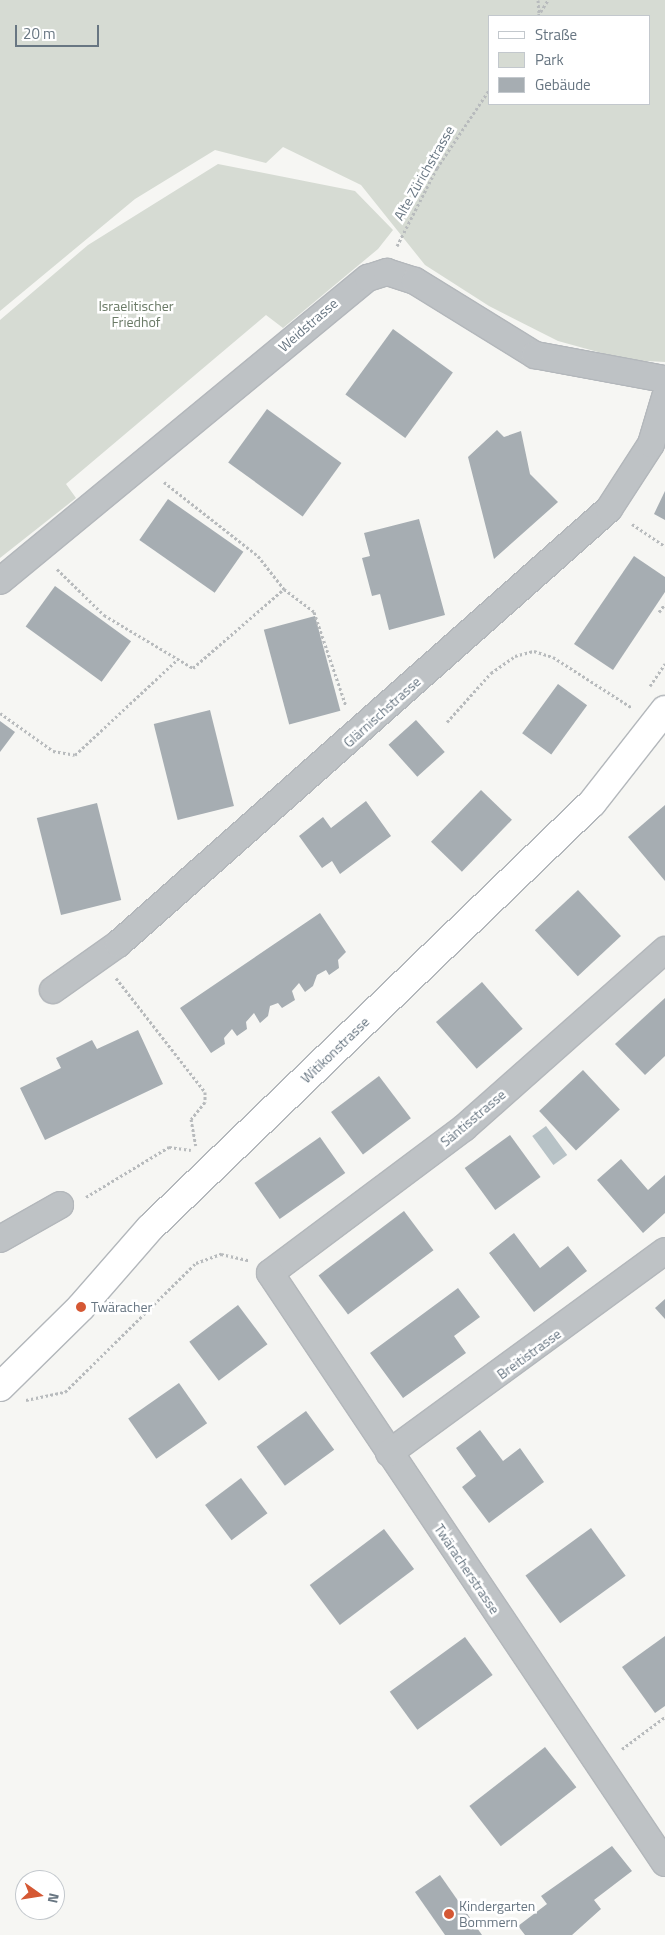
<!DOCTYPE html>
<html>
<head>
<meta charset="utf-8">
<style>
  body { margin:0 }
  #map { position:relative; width:665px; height:1935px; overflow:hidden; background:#f6f6f3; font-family:"Titillium Web",sans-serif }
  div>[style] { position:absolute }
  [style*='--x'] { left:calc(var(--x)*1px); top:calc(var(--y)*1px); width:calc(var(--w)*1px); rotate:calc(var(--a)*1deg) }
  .green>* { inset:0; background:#d6dbd3 }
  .water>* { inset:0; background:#b7c2c6; transform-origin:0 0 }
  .building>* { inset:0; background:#a6adb2; transform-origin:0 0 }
  .path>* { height:3px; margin-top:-1.5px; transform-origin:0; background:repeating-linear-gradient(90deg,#b8bbbd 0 2.5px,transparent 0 5px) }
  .roads { filter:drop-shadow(1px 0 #b3b7bb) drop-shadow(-1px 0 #b3b7bb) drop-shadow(0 1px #b3b7bb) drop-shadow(0 -1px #b3b7bb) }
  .minor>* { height:26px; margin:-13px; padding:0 13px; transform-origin:13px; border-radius:13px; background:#bec2c5 }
  .secondary>* { height:28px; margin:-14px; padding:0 14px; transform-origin:14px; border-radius:14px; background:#fff }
  .dots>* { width:14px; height:14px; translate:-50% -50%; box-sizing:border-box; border:2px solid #fff; border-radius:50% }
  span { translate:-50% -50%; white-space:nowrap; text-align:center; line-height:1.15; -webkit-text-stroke:5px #fff; paint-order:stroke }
  .street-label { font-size:14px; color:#687682 }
  .park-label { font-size:14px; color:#6a7a66 }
  .poi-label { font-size:14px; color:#687682 }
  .left { translate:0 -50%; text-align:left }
  .legend { position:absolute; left:488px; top:15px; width:162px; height:90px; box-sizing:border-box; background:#fff; border:1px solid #c3c8cd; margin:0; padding:6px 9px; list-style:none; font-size:15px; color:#687682 }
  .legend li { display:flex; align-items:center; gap:10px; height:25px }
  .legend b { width:25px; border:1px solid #c3c8cd }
  .north { position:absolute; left:15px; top:1870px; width:50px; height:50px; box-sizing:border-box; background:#fff; border:1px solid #c3c8cd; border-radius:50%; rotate:103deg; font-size:14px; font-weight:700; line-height:20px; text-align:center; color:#687682 }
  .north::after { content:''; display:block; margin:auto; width:18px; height:22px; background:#d55834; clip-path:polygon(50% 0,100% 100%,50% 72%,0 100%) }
  .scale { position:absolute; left:15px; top:25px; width:84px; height:22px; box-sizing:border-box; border:2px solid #687682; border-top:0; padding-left:6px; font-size:15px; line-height:18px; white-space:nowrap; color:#687682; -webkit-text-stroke:4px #fff; paint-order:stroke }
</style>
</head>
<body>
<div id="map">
  <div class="green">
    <div style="clip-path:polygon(evenodd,0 0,665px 0,665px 362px,627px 360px,558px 341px,489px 306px,425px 265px,361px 185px,283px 147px,266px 163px,215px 150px,135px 199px,0 311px,0 0,489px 16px,649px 16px,649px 104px,489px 104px,489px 16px)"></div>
    <div style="clip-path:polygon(218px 164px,355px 191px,393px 230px,378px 249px,283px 328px,266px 315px,66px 484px,76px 498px,0 558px,0 320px,88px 245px)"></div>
  </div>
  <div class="water">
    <div style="left:546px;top:1126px;width:36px;height:17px;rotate:54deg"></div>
  </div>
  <div class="building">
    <div style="left:393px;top:329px;width:74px;height:81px;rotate:36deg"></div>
    <div style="left:267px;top:409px;width:92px;height:66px;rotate:36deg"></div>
    <div style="clip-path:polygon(497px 430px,504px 437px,521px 431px,530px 474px,558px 502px,494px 559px,468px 457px)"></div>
    <div style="clip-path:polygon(665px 491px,665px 520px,654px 514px)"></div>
    <div style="left:168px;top:499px;width:92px;height:50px;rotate:35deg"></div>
    <div style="clip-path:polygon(419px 519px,445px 615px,389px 630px,380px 594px,372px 596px,362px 558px,370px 556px,364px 533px)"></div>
    <div style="clip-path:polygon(634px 556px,665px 577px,665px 592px,613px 670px,574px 644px)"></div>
    <div style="left:55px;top:586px;width:94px;height:50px;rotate:36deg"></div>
    <div style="left:315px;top:616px;width:98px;height:53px;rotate:75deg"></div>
    <div style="left:558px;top:684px;width:36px;height:61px;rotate:36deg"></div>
    <div style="left:210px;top:710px;width:99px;height:58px;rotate:76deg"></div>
    <div style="left:416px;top:720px;width:43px;height:37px;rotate:48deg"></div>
    <div style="clip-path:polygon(0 721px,15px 732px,0 752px)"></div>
    <div style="left:481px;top:790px;width:43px;height:72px;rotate:44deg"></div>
    <div style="clip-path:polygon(366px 801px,391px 836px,340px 874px,332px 861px,322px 868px,299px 836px,323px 817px,331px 828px)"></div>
    <div style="left:97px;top:803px;width:100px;height:62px;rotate:76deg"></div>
    <div style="clip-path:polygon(665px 805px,665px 881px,628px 837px)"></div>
    <div style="left:578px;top:890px;width:63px;height:59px;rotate:47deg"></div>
    <div style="clip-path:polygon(320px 913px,346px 952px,338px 960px,339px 968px,329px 975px,326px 970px,317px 975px,313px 986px,305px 992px,299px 983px,292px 991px,295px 1000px,282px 1008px,278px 1003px,270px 1006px,268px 1016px,260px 1023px,254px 1013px,246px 1022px,247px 1029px,237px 1036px,232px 1029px,224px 1038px,225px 1044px,211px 1053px,180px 1008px)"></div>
    <div style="left:482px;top:982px;width:62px;height:61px;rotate:49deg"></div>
    <div style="clip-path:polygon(665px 998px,665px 1056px,645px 1075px,615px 1044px)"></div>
    <div style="clip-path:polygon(138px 1030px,163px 1084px,45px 1140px,20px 1088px,61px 1068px,56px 1058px,92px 1040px,97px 1049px)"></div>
    <div style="left:583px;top:1070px;width:54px;height:60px;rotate:47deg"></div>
    <div style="left:379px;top:1076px;width:53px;height:60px;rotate:53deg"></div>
    <div style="left:510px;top:1135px;width:52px;height:56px;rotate:54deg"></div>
    <div style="left:320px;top:1137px;width:44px;height:80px;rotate:55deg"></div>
    <div style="clip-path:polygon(621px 1159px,648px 1190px,665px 1175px,665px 1213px,643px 1233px,597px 1180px)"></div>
    <div style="left:404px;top:1211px;width:49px;height:107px;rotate:53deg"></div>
    <div style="clip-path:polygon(514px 1233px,540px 1268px,568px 1246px,587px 1271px,534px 1312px,489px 1253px)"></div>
    <div style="clip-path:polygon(458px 1288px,480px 1317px,454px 1336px,466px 1353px,403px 1398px,370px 1353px)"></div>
    <div style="clip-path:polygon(665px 1299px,665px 1319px,655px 1308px)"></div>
    <div style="left:238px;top:1305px;width:49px;height:61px;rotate:53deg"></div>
    <div style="left:179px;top:1383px;width:49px;height:62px;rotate:55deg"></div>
    <div style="left:306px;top:1411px;width:48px;height:61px;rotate:54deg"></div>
    <div style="clip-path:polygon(480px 1430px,503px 1461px,520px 1448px,544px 1482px,489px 1523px,462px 1487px,476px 1476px,456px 1448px)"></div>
    <div style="left:241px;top:1478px;width:44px;height:45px;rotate:53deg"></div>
    <div style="left:591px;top:1528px;width:59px;height:81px;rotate:54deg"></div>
    <div style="left:384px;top:1529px;width:50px;height:93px;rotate:53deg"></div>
    <div style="clip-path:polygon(665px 1636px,665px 1706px,655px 1713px,622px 1667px)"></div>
    <div style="left:465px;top:1637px;width:47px;height:93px;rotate:54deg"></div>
    <div style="left:545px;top:1747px;width:51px;height:96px;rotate:52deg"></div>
    <div style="clip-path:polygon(612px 1846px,632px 1871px,594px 1900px,601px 1909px,572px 1935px,525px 1935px,518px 1926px,547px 1904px,541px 1896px)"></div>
    <div style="clip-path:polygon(440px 1875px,482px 1935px,445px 1935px,415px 1892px)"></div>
  </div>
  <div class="path">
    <div style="--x:538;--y:0;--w:14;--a:86"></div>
    <div style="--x:538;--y:16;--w:19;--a:-58"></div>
    <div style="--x:397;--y:246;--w:88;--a:-62.9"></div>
    <div style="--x:437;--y:168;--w:94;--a:-56.3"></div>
    <div style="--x:164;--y:482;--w:120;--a:38.2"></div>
    <div style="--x:258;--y:556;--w:42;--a:51.8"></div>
    <div style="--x:284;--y:589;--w:38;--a:37"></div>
    <div style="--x:314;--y:612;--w:99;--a:71.2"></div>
    <div style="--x:632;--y:524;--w:40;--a:34"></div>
    <div style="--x:57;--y:569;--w:66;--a:44.4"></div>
    <div style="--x:104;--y:615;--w:104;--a:30.8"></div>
    <div style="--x:193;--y:668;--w:121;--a:-41"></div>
    <div style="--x:659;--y:612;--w:10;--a:-53"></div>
    <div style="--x:650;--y:686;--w:27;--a:-56"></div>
    <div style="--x:0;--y:713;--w:65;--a:35.6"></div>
    <div style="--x:53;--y:751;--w:22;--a:10"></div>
    <div style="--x:75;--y:755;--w:141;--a:-43"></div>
    <div style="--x:447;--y:722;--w:66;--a:-48.1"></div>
    <div style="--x:491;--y:673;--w:29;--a:-35"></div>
    <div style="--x:515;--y:656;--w:20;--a:-15"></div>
    <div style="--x:534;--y:651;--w:20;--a:18"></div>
    <div style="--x:553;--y:657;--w:93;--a:32.7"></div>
    <div style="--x:116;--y:978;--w:145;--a:52"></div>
    <div style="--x:205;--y:1092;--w:10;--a:90"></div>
    <div style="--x:205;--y:1102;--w:22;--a:129"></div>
    <div style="--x:191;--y:1119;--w:27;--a:80"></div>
    <div style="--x:86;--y:1197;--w:97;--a:-31.1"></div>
    <div style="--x:169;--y:1147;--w:22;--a:8"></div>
    <div style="--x:26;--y:1400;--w:40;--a:-12"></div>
    <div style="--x:65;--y:1392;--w:184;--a:-44.6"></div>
    <div style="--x:196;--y:1263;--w:27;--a:-20"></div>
    <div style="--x:221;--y:1254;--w:28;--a:13"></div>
    <div style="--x:622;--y:1749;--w:54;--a:-36.7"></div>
  </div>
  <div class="roads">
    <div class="minor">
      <div style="--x:0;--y:581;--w:477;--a:-39.5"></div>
      <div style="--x:368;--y:278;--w:20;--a:-18"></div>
      <div style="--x:387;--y:272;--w:29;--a:18"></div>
      <div style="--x:415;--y:281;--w:141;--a:31.7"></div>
      <div style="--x:535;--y:355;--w:132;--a:10.5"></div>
      <div style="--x:665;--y:950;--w:268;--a:138.5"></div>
      <div style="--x:464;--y:1128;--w:242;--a:143.2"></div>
      <div style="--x:270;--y:1273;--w:710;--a:56.2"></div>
      <div style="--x:53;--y:990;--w:80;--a:-35.3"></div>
      <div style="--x:118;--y:944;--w:656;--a:-41.54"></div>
      <div style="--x:609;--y:509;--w:77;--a:-57.1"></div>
      <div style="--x:651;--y:444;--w:49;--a:-73.4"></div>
      <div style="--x:0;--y:1239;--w:69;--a:-29.5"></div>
      <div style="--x:389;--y:1453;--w:342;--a:-36.2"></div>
    </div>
    <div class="secondary">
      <div style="--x:0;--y:1387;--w:114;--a:-44.6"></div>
      <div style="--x:81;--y:1307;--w:105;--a:-48.9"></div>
      <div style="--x:150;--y:1228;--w:613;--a:-43.88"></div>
      <div style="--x:592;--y:803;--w:118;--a:-51.9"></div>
    </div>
  </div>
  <div class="dots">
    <div style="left:81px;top:1307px;background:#d55834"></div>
    <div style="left:449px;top:1914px;background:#d55834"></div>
  </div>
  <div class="street-label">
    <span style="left:424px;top:173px;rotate:-60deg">Alte Zürichstrasse</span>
    <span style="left:308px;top:325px;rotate:-41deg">Weidstrasse</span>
    <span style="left:382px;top:712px;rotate:-42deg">Glärnischstrasse</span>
    <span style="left:335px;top:1050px;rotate:-44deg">Witikonstrasse</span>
    <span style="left:473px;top:1118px;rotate:-40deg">Säntisstrasse</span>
    <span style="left:529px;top:1354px;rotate:-36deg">Breitistrasse</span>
    <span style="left:467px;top:1569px;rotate:56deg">Twäracherstrasse</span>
  </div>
  <div class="park-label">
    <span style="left:136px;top:314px">Israelitischer<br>Friedhof</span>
  </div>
  <div class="poi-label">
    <span class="left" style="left:91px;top:1307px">Twäracher</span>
    <span class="left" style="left:459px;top:1914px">Kindergarten<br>Bommern</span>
  </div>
  <ul class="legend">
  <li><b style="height:6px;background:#fff"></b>Straße</li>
  <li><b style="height:14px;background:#d6dbd3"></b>Park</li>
  <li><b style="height:14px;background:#a6adb2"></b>Gebäude</li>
  </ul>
  <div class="north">N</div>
  <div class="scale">20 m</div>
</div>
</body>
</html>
